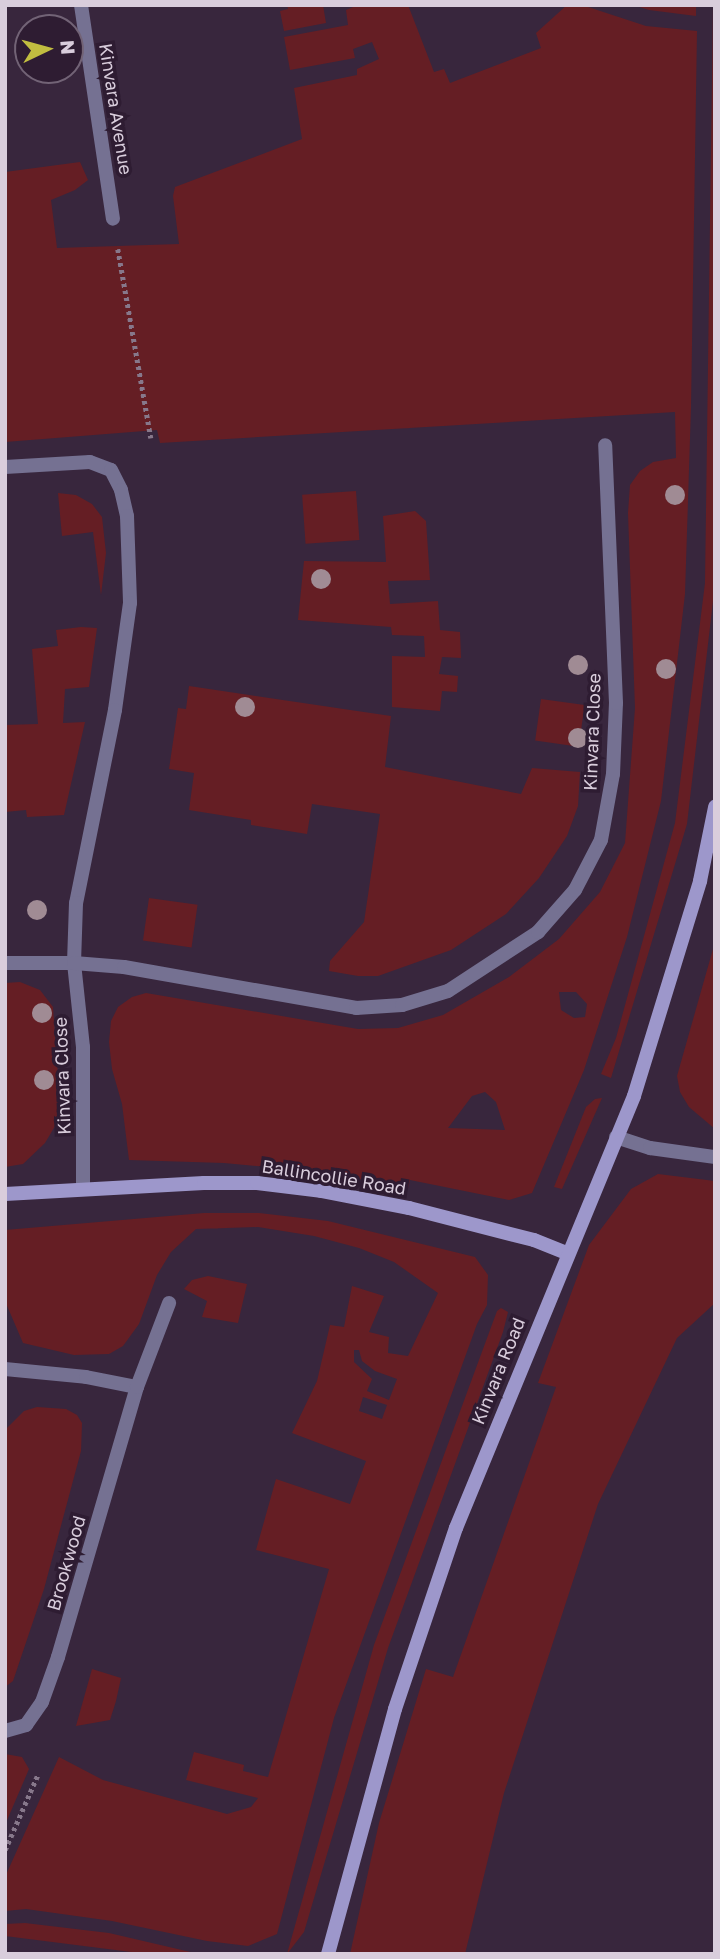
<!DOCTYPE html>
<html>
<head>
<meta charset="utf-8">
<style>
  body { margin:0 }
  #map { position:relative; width:720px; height:1959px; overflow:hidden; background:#38263d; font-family:"Golos Text",sans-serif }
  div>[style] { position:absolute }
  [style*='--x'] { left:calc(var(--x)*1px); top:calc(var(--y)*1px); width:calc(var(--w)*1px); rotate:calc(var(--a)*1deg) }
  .green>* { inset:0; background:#651e24; transform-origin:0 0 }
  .path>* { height:4.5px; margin-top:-2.25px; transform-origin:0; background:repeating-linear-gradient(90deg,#87788b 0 3.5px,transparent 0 7px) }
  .street>* { height:14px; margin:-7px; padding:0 7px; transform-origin:7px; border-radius:7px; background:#757192 }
  .secondary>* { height:14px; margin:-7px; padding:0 7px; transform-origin:7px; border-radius:7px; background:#9d97cb }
  .trees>* { width:20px; height:20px; margin:-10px; border-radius:50%; background:#a08b94 }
  span { translate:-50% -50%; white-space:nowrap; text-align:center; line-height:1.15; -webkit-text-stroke:7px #2e1c32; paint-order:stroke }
  .street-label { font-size:18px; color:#d9cddc }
  .frame { position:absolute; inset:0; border:7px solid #d9cddc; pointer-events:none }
  .north { position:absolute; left:14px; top:14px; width:70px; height:70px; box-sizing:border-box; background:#2e1c32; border:2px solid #726376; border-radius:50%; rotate:85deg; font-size:19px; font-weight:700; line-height:28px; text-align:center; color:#d9cddc }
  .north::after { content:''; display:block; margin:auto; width:24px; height:32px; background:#c1bd40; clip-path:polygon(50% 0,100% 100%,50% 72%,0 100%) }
</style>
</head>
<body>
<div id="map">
  <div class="green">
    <div style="clip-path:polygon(287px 5px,323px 5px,326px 23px,284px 31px,280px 11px,288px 9px)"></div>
    <div style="clip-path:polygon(evenodd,358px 5px,408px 5px,434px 72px,444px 69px,450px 83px,541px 48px,536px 33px,567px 5px,582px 5px,646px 26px,697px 31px,691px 407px,685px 594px,661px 801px,627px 937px,584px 1070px,532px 1193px,509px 1200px,410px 1180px,408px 1188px,320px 1172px,224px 1163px,129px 1160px,122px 1104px,112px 1069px,109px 1042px,111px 1021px,118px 1007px,132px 997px,146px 993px,358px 1029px,398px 1028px,443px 1015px,509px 977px,559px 939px,600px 892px,625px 843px,635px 708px,628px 513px,630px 485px,640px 471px,653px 462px,676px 458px,675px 412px,160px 443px,157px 430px,5px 442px,5px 172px,80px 162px,88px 180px,75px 190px,51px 200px,57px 248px,179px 244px,173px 196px,175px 187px,302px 139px,294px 88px,357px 75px,357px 69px,379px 59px,372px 42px,353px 49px,355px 58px,290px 70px,284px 37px,348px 25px,346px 10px,358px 5px,559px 992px,576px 992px,587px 1004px,585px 1017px,574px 1018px,561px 1010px,559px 992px,358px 5px,485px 1092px,496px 1102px,505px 1130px,448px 1128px,472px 1096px,485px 1092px)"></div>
    <div style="clip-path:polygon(633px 5px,696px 5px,696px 16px,649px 10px)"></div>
    <div style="clip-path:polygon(713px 5px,715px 584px,687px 824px,611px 1078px,601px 1074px,616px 1038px,675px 823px,705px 583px)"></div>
    <div style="left:356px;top:491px;width:49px;height:54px;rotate:86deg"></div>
    <div style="clip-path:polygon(58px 493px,76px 495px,92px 504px,102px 517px,106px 553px,101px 595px,93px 532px,62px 536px)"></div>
    <div style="clip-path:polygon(415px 511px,426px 521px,430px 580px,388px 581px,390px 604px,438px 601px,440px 630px,460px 632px,461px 658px,442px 657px,439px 674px,458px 676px,457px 692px,442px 691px,440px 711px,392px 707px,392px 656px,425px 657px,424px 636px,392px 635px,391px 627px,298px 620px,304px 561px,386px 562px,383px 516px)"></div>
    <div style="clip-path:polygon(81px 627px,97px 628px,89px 687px,65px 689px,63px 723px,85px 722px,64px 815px,27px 817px,26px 810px,5px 812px,5px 725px,38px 724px,32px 649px,58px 646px,56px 630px)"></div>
    <div style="clip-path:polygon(189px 686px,391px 716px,385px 767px,521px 794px,532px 768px,580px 772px,578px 806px,567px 836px,539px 878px,506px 914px,451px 950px,378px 976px,358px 976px,329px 971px,330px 961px,364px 922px,380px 814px,312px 804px,307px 834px,251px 825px,251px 820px,189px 810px,194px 773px,169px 769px,178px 708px,186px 709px)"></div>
    <div style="left:541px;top:699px;width:44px;height:42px;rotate:8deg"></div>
    <div style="left:149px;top:898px;width:49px;height:43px;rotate:8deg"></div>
    <div style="clip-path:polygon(715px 942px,715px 1129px,689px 1107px,680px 1092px,677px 1076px)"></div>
    <div style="clip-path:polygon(20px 982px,40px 990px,53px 1007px,60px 1104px,58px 1121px,45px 1143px,23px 1164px,5px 1167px,5px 983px)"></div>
    <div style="clip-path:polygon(602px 1098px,562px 1189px,554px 1187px,586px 1107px,595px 1099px)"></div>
    <div style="clip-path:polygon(658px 1174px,715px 1181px,715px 1303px,677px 1338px,598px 1504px,504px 1793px,465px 1954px,350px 1954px,379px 1823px,426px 1669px,453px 1677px,556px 1387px,538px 1383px,589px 1245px,631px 1189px)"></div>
    <div style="clip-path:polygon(evenodd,204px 1213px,259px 1213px,328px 1221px,475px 1257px,488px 1275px,487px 1305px,477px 1324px,334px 1718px,277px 1934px,248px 1946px,207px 1941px,112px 1921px,26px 1909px,5px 1911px,5px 1877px,59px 1757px,103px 1780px,227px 1814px,251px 1807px,258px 1798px,186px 1780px,194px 1752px,244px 1765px,243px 1771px,268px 1777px,329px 1569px,256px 1550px,276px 1479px,350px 1504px,366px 1461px,292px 1433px,317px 1381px,330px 1325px,344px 1327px,352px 1286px,384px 1296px,369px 1332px,389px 1337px,388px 1353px,408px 1356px,438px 1293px,394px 1262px,359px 1248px,314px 1236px,258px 1227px,196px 1229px,171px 1252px,157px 1275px,139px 1324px,123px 1346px,109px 1354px,74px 1355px,23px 1343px,5px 1301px,5px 1230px,204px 1213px,354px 1350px,359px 1350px,362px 1361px,375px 1371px,397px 1379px,389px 1400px,367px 1391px,372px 1379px,354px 1362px,354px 1350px,204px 1213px,363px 1397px,387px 1405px,382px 1419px,359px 1411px,363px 1397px)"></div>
    <div style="clip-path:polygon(208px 1276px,247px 1284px,238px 1323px,202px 1317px,207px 1301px,184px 1289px,192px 1280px)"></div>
    <div style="clip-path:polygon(501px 1308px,508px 1312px,503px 1332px,388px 1648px,304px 1932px,287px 1954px,374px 1645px,497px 1311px)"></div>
    <div style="clip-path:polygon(37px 1407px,66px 1409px,77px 1415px,82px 1423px,81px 1451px,44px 1589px,13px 1681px,5px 1687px,5px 1430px,24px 1411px)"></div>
    <div style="clip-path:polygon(92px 1669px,121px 1678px,116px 1701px,110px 1720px,76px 1726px)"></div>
    <div style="clip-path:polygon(5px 1754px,22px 1757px,29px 1769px,5px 1825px)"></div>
    <div style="clip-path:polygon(25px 1923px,109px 1933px,199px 1954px,147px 1954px,5px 1936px,5px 1924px)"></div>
  </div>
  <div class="path">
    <div style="--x:118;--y:249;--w:192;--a:80.1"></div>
    <div style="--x:5;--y:1850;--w:83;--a:-66.5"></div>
  </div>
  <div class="street">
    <div style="--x:81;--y:5;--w:216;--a:81.5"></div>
    <div style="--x:5;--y:467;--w:85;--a:-3.4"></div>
    <div style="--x:90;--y:462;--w:22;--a:21"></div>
    <div style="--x:111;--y:470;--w:22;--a:63"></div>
    <div style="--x:121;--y:490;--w:27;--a:77"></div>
    <div style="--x:127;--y:516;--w:87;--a:88"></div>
    <div style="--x:130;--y:603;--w:108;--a:98"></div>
    <div style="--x:115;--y:710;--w:197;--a:101.4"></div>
    <div style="--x:76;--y:903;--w:60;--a:91.9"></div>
    <div style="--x:74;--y:963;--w:84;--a:83.9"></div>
    <div style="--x:83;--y:1047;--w:142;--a:90"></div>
    <div style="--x:5;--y:963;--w:69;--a:0"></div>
    <div style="--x:74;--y:963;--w:50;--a:4.6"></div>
    <div style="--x:124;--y:967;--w:236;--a:10"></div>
    <div style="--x:356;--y:1008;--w:46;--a:-3.7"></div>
    <div style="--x:402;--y:1005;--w:48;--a:-16.9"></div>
    <div style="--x:448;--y:991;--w:108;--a:-33.2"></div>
    <div style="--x:538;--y:932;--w:56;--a:-48.6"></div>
    <div style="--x:575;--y:890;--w:56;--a:-62.5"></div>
    <div style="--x:601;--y:840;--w:67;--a:-79.7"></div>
    <div style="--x:613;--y:774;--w:71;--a:-87.6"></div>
    <div style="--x:616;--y:703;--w:258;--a:-92.4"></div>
    <div style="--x:616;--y:1137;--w:36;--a:18"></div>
    <div style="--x:650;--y:1148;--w:66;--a:7.9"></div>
    <div style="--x:5;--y:1369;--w:81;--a:5.6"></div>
    <div style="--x:86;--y:1377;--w:52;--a:11.1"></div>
    <div style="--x:5;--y:1731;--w:22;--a:-16"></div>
    <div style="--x:26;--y:1725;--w:28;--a:-55"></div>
    <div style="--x:42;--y:1702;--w:48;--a:-70.4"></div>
    <div style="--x:58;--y:1657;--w:281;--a:-73.7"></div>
    <div style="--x:137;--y:1387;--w:90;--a:-69.1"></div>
  </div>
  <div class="secondary">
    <div style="--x:5;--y:1194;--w:199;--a:-3.2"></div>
    <div style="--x:204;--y:1183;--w:53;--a:0"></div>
    <div style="--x:257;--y:1183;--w:64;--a:7.1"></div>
    <div style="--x:321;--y:1191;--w:90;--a:10.9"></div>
    <div style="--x:409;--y:1208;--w:129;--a:14.4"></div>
    <div style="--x:534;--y:1240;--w:35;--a:22"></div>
    <div style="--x:328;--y:1954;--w:254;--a:-74.7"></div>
    <div style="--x:395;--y:1709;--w:191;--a:-71.4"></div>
    <div style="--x:456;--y:1528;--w:467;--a:-67.6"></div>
    <div style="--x:634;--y:1096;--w:225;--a:-72.9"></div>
    <div style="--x:700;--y:881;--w:76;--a:-78.5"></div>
  </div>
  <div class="trees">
    <div style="left:675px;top:495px"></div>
    <div style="left:321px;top:579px"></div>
    <div style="left:578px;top:665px"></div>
    <div style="left:666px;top:669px"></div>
    <div style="left:245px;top:707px"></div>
    <div style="left:578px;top:738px"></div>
    <div style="left:37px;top:910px"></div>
    <div style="left:42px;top:1013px"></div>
    <div style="left:44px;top:1080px"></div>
  </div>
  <div class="street-label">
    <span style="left:116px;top:109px;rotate:81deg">Kinvara Avenue</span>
    <span style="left:592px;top:732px;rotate:-88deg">Kinvara Close</span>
    <span style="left:62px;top:1076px;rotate:-92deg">Kinvara Close</span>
    <span style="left:334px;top:1177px;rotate:9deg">Ballincollie Road</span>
    <span style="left:498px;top:1371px;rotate:-68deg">Kinvara Road</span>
    <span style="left:66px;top:1563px;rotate:-74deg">Brookwood</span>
  </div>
  <div class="frame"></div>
  <div class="north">N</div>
</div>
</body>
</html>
